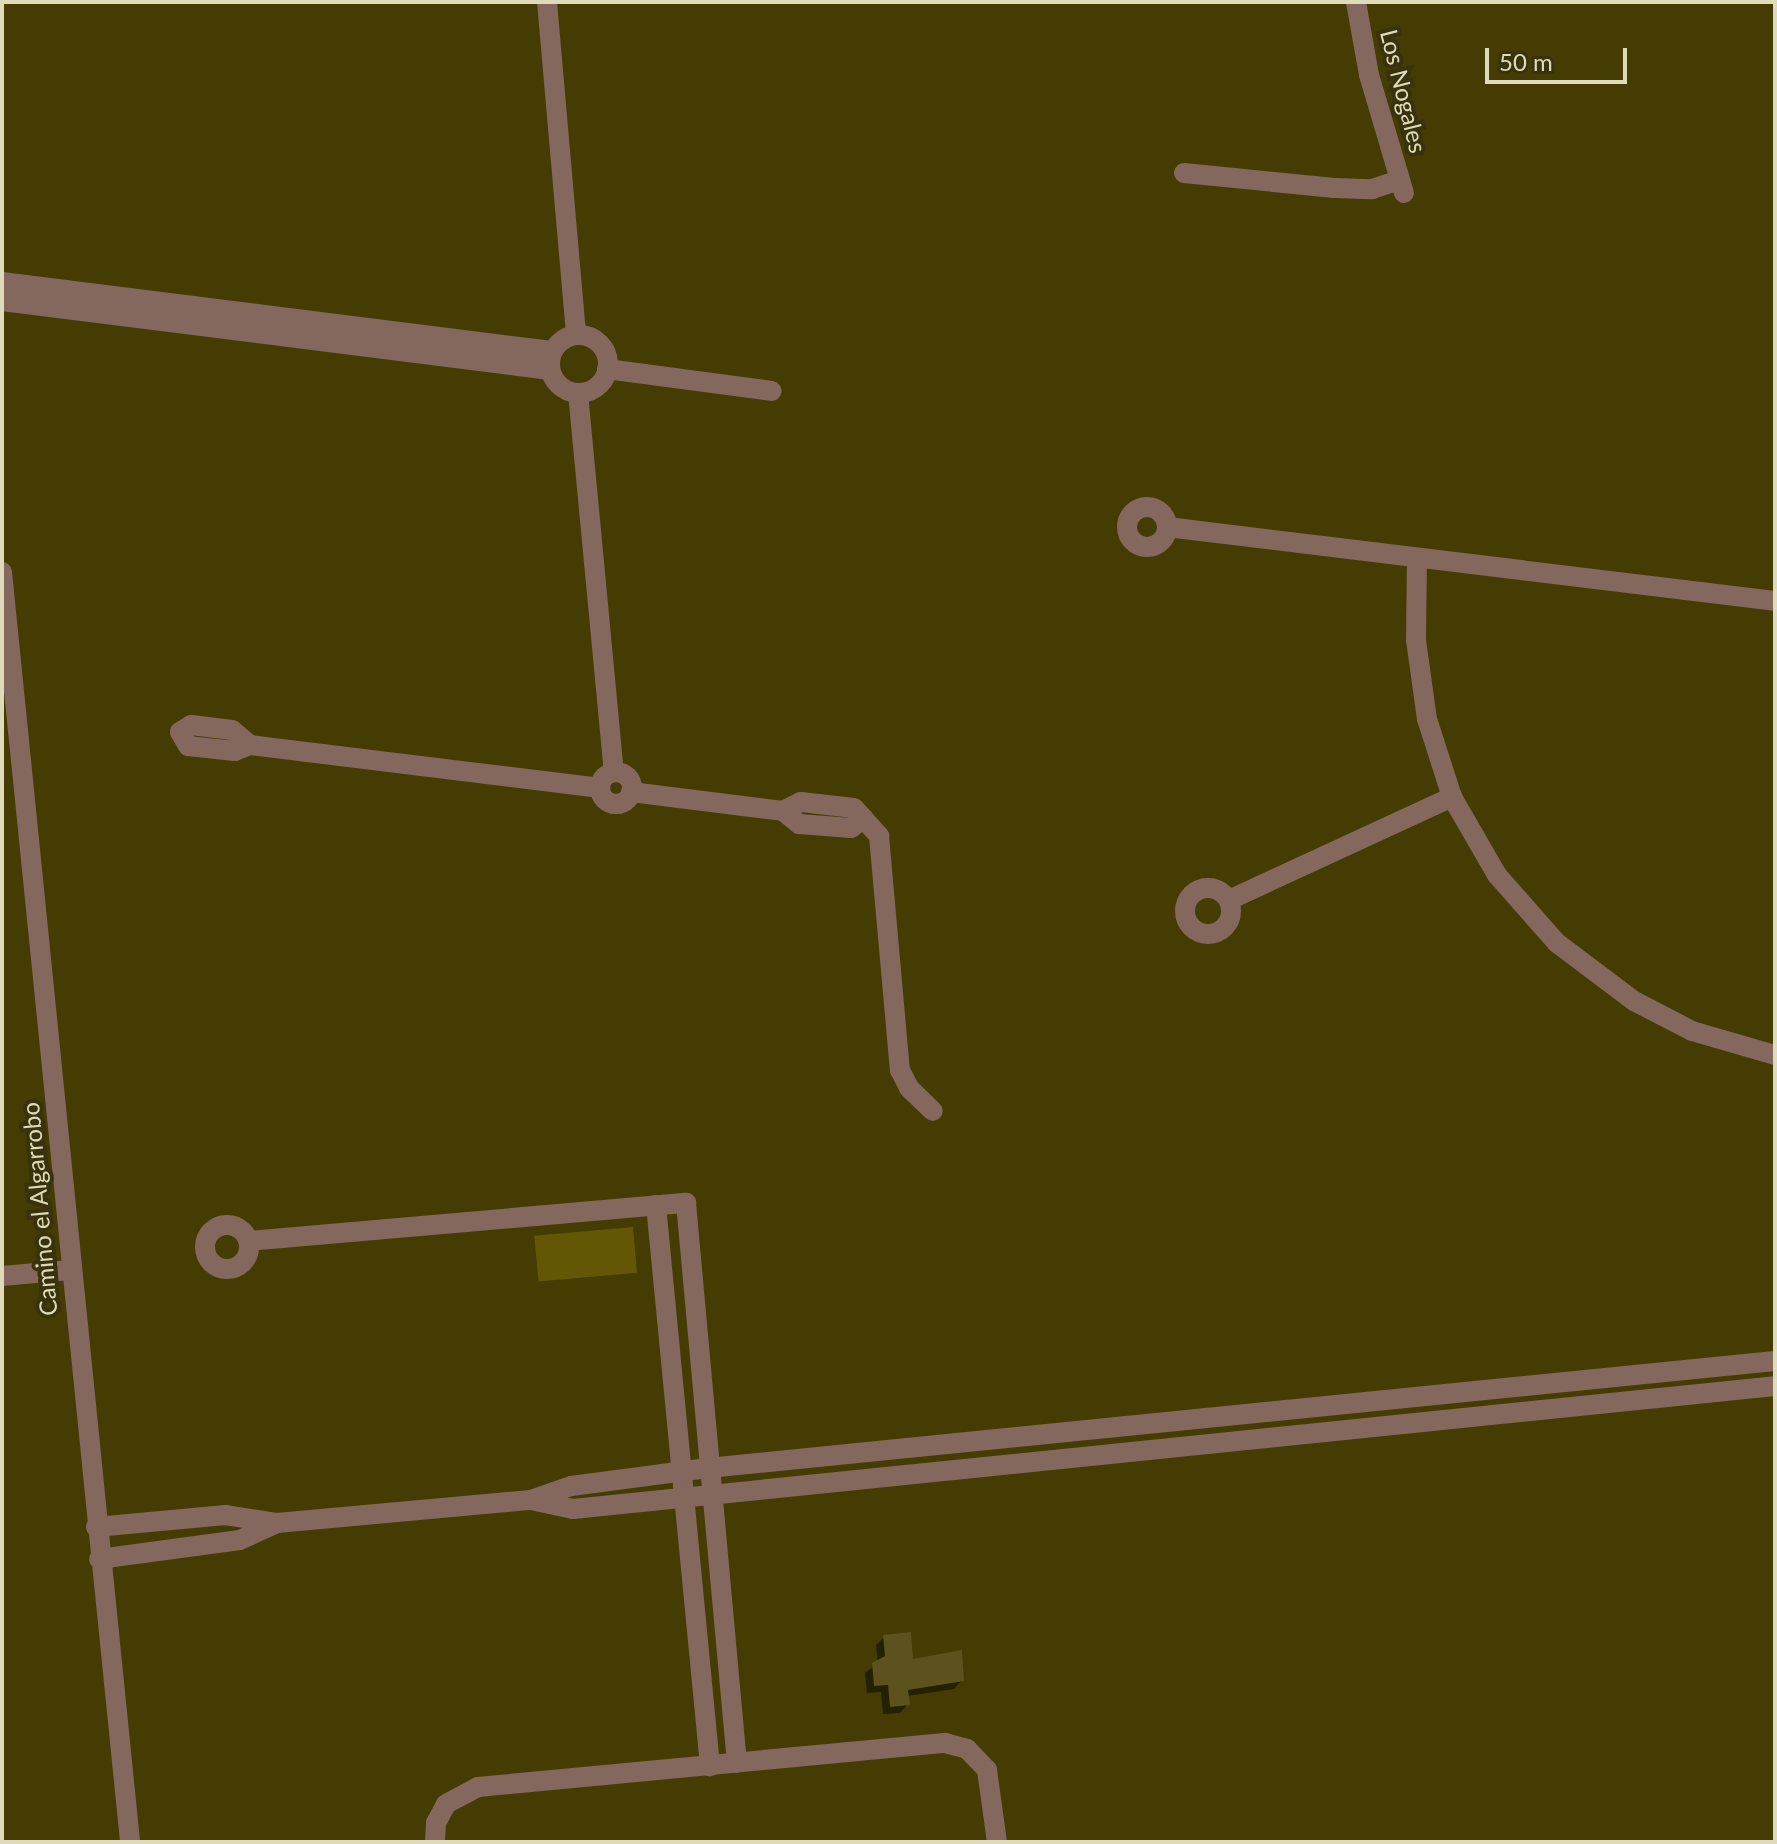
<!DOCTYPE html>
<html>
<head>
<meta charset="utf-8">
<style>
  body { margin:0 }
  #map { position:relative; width:1777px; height:1844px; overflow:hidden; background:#443c03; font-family:Lato,sans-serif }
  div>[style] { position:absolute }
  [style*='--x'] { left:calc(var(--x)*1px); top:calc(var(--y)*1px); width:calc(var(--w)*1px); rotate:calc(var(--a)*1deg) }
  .green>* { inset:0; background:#635706; transform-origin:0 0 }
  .shadow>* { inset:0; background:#0007 }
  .building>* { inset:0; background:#5b521d }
  .minor>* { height:20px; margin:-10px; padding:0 10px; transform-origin:10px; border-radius:10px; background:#84675d }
  .minor>.ring { margin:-10px; padding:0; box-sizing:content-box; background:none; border:20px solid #84675d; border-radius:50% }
  span { translate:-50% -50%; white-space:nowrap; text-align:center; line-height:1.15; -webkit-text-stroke:8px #38320d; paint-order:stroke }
  .street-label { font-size:24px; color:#dfdab9 }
  .frame { position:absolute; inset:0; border:4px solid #dfdab9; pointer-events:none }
  .scale { position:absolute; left:1485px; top:48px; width:142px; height:36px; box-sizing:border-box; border:4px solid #dfdab9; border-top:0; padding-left:10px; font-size:24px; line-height:28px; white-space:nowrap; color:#dfdab9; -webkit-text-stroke:6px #38320d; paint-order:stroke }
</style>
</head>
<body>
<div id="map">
  <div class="green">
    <div style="left:633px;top:1227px;width:46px;height:99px;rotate:85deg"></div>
  </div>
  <div class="shadow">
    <div style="clip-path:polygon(884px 1637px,912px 1662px,962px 1680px,954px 1689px,907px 1696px,908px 1704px,900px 1713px,883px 1714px,881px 1692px,867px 1693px,865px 1673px,878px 1663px,876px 1645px)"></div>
  </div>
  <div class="building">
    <div style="clip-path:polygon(911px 1632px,913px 1659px,962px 1650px,964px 1681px,908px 1690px,910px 1705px,890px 1707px,888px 1685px,874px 1686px,872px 1663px,885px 1656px,883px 1635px)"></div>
  </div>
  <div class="minor">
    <div style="--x:547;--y:2;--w:334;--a:85"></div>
    <div style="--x:1356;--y:2;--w:74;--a:79.9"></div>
    <div style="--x:1369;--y:75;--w:123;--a:73.5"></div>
    <div style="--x:1184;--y:173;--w:151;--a:5.7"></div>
    <div style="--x:1334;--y:188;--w:38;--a:2"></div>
    <div style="--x:1372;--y:189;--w:29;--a:-18"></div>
    <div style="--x:2;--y:282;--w:554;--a:7.15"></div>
    <div style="--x:2;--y:301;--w:552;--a:7.18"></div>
    <div class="ring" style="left:550px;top:335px;width:38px;height:38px"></div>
    <div style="--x:607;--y:369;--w:166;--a:7.6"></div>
    <div style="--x:578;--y:393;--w:381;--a:84.6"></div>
    <div class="ring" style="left:1127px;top:507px;width:20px;height:20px"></div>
    <div style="--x:1167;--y:527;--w:612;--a:6.94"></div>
    <div style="--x:1417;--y:558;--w:82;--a:90.7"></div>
    <div style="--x:1416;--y:640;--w:80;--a:82.1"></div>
    <div style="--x:1427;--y:719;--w:82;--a:72.2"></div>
    <div style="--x:1452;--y:797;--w:90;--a:60"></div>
    <div style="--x:1497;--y:875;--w:91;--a:48.6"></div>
    <div style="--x:1557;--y:943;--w:96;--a:37"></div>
    <div style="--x:1634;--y:1001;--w:65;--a:27.3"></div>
    <div style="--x:1692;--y:1031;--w:86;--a:16.1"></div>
    <div style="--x:2;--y:572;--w:1276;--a:84.24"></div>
    <div style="--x:250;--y:745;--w:23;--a:-140"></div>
    <div style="--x:232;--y:730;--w:41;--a:-173"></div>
    <div style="--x:191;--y:725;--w:13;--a:148"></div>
    <div style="--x:180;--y:732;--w:16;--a:60"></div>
    <div style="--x:188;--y:746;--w:47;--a:6.1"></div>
    <div style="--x:235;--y:751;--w:16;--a:-22"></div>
    <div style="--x:250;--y:745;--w:353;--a:7"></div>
    <div class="ring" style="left:600px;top:772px;width:12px;height:12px"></div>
    <div style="--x:631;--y:792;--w:153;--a:7.1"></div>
    <div style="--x:783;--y:811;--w:21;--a:39"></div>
    <div style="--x:799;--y:824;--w:52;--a:4.4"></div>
    <div style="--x:851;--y:828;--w:16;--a:-38"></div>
    <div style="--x:783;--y:811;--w:20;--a:-27"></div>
    <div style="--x:801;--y:802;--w:53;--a:6.5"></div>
    <div style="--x:854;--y:808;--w:38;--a:48"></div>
    <div style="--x:879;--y:836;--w:235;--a:84.9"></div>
    <div style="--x:900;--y:1070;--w:20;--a:63"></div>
    <div style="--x:909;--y:1088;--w:33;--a:44"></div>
    <div class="ring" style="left:1185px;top:888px;width:26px;height:26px"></div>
    <div style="--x:1229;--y:900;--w:246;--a:-24.8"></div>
    <div style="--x:656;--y:1205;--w:564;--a:84.5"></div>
    <div class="ring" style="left:205px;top:1225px;width:24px;height:24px"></div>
    <div style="--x:249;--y:1241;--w:439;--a:-5"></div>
    <div style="--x:686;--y:1203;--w:562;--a:84.8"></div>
    <div style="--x:2;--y:1276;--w:68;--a:-5"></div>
    <div style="--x:531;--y:1500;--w:43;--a:12.1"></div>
    <div style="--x:573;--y:1509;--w:1208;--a:-5.84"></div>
    <div style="--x:96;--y:1527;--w:130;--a:-5.3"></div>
    <div style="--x:225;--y:1515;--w:53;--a:8.7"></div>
    <div style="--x:277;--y:1523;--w:255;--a:-5.2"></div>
    <div style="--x:531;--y:1500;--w:42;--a:-19.3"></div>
    <div style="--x:571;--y:1486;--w:138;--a:-7.5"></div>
    <div style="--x:708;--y:1468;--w:1072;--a:-5.73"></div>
    <div style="--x:99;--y:1559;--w:142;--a:-7.7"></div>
    <div style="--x:240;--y:1540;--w:41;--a:-24.7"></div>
    <div style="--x:435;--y:1842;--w:19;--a:-87"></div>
    <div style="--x:436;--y:1823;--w:21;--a:-62"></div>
    <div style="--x:446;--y:1804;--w:36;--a:-28"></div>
    <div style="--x:478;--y:1787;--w:469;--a:-5.4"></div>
    <div style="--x:945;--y:1743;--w:23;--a:15"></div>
    <div style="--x:967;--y:1749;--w:29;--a:46"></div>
    <div style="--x:987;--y:1770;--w:73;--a:82.1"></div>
  </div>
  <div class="street-label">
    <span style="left:1404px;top:91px;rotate:76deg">Los Nogales</span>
    <span style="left:39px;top:1209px;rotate:-95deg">Camino el Algarrobo</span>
  </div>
  <div class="frame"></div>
  <div class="scale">50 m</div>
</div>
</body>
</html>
